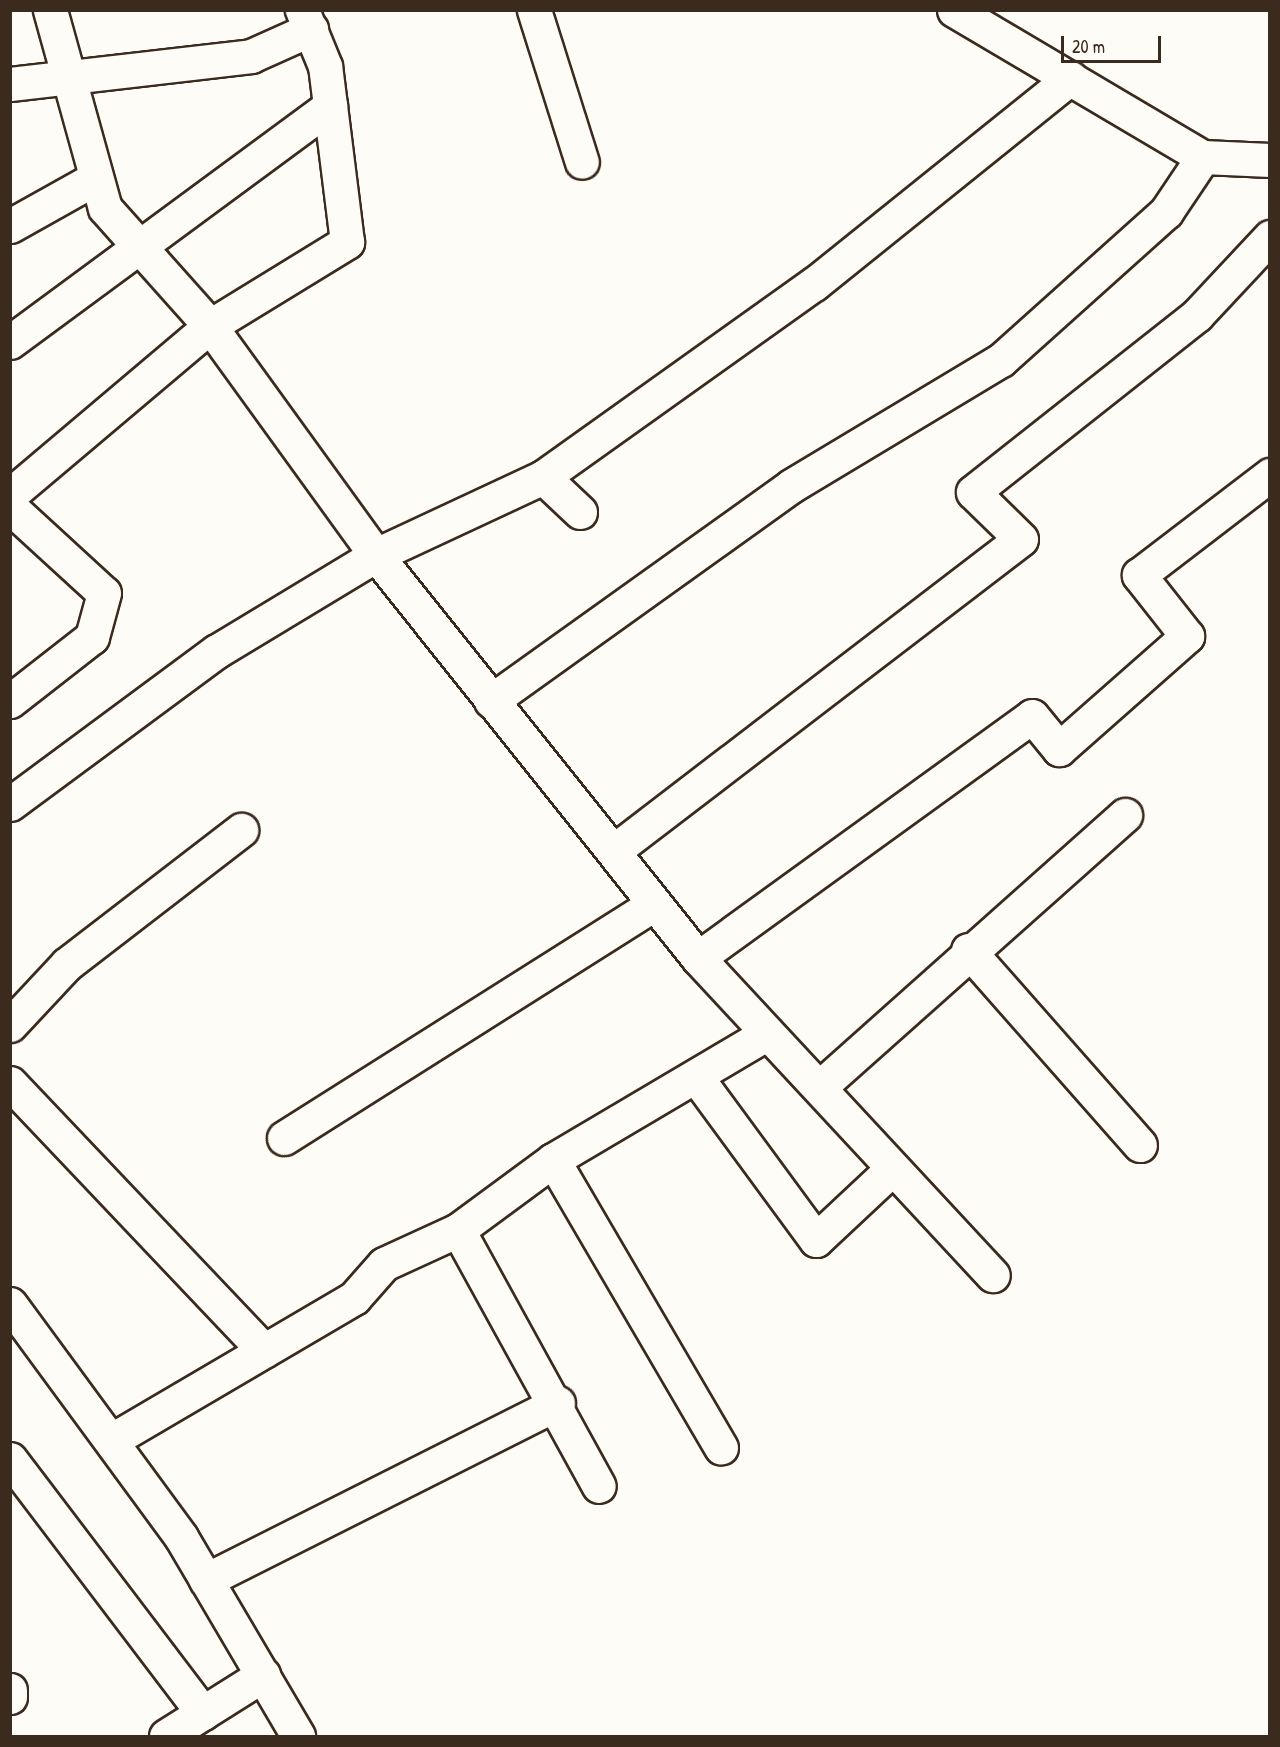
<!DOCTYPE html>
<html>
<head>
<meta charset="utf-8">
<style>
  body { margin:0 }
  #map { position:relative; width:1280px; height:1747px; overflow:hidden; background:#fdfcf7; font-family:"Patrick Hand",sans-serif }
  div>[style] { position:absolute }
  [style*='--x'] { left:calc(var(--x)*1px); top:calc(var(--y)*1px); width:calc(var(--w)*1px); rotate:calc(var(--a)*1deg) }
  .roads { filter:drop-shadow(2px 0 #3b2a1e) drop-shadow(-2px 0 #3b2a1e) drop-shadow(0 2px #3b2a1e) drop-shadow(0 -2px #3b2a1e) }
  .street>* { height:33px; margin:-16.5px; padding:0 16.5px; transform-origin:16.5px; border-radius:16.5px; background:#fdfcf7 }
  span { translate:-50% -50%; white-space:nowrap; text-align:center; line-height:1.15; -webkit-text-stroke:5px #fdfcf7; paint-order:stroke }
  .frame { position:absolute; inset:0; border:12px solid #3b2a1e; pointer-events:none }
  .scale { position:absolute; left:1061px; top:36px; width:100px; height:27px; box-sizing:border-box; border:3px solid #3b2a1e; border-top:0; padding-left:8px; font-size:18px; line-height:21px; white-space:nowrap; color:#3b2a1e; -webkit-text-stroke:4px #fdfcf7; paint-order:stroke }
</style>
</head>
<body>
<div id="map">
  <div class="roads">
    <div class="street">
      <div style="--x:50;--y:10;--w:205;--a:74.5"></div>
      <div style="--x:105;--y:208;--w:158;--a:48.3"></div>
      <div style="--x:210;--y:326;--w:283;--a:54.1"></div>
      <div style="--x:376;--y:555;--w:516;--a:51.37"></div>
      <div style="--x:698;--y:958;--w:433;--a:47.1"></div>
      <div style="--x:534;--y:10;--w:159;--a:72.5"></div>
      <div style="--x:954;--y:10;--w:289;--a:30.6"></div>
      <div style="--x:1203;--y:157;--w:67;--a:2.6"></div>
      <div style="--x:10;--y:84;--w:243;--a:-6.6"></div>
      <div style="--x:251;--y:56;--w:66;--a:-24.2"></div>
      <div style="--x:10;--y:226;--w:98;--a:-29.2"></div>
      <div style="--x:10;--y:342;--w:398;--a:-36.4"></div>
      <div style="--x:543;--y:477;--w:51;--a:43.4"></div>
      <div style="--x:10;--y:495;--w:262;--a:-40.2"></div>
      <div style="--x:210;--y:326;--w:161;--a:-31.5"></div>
      <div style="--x:347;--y:242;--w:177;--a:-97.1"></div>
      <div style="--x:325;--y:66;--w:61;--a:-112.3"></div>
      <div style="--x:10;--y:507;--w:127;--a:42.5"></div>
      <div style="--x:104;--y:593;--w:46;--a:105.3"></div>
      <div style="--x:92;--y:637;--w:104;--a:142"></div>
      <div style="--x:491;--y:701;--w:369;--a:-35.6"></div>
      <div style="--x:791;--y:486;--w:245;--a:-31"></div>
      <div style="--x:1001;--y:360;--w:222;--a:-41.9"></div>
      <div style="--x:1166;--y:212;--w:66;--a:-56.1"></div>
      <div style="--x:10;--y:804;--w:257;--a:-36.5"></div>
      <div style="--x:217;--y:651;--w:186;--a:-31.1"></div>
      <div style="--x:376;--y:555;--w:184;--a:-25"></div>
      <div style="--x:543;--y:477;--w:333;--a:-35.5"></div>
      <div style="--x:814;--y:284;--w:329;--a:-38.8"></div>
      <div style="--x:615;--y:850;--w:511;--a:-37.45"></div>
      <div style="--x:1021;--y:539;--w:67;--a:-135.6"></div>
      <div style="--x:973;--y:492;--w:285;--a:-38.3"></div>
      <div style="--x:1197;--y:315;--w:107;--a:-46.9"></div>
      <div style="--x:968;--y:950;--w:260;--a:48.6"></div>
      <div style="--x:698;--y:958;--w:412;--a:-35.9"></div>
      <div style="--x:1032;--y:716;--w:43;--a:50.7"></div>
      <div style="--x:1059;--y:749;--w:171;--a:-41.4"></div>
      <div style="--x:1187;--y:636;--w:78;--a:-128.2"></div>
      <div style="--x:1139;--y:575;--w:165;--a:-37.4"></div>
      <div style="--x:10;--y:1025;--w:83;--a:-46.9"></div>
      <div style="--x:67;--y:964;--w:220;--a:-37.6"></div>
      <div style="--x:697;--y:1078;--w:201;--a:53.7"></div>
      <div style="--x:816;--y:1240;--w:105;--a:-43.1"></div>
      <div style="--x:10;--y:1083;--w:369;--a:46.5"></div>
      <div style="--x:822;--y:1085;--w:406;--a:-41.7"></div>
      <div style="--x:284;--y:1138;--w:438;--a:-32.3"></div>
      <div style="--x:553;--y:1160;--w:333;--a:59.7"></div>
      <div style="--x:458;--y:1230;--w:292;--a:61.2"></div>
      <div style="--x:10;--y:1304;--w:289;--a:53.7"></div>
      <div style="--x:181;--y:1537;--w:231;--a:59.5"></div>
      <div style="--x:112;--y:1440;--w:281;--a:-30.4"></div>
      <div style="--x:354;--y:1298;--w:45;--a:-48.6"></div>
      <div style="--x:384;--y:1264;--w:81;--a:-24.7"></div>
      <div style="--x:458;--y:1230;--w:118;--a:-36.4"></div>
      <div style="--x:553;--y:1160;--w:247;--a:-30.6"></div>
      <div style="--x:10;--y:1459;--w:319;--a:52.8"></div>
      <div style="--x:206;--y:1580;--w:394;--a:-26.7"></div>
      <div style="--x:10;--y:1690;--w:7;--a:90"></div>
      <div style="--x:166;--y:1736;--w:115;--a:-32.2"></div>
    </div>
  </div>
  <div class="frame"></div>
  <div class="scale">20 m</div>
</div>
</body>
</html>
